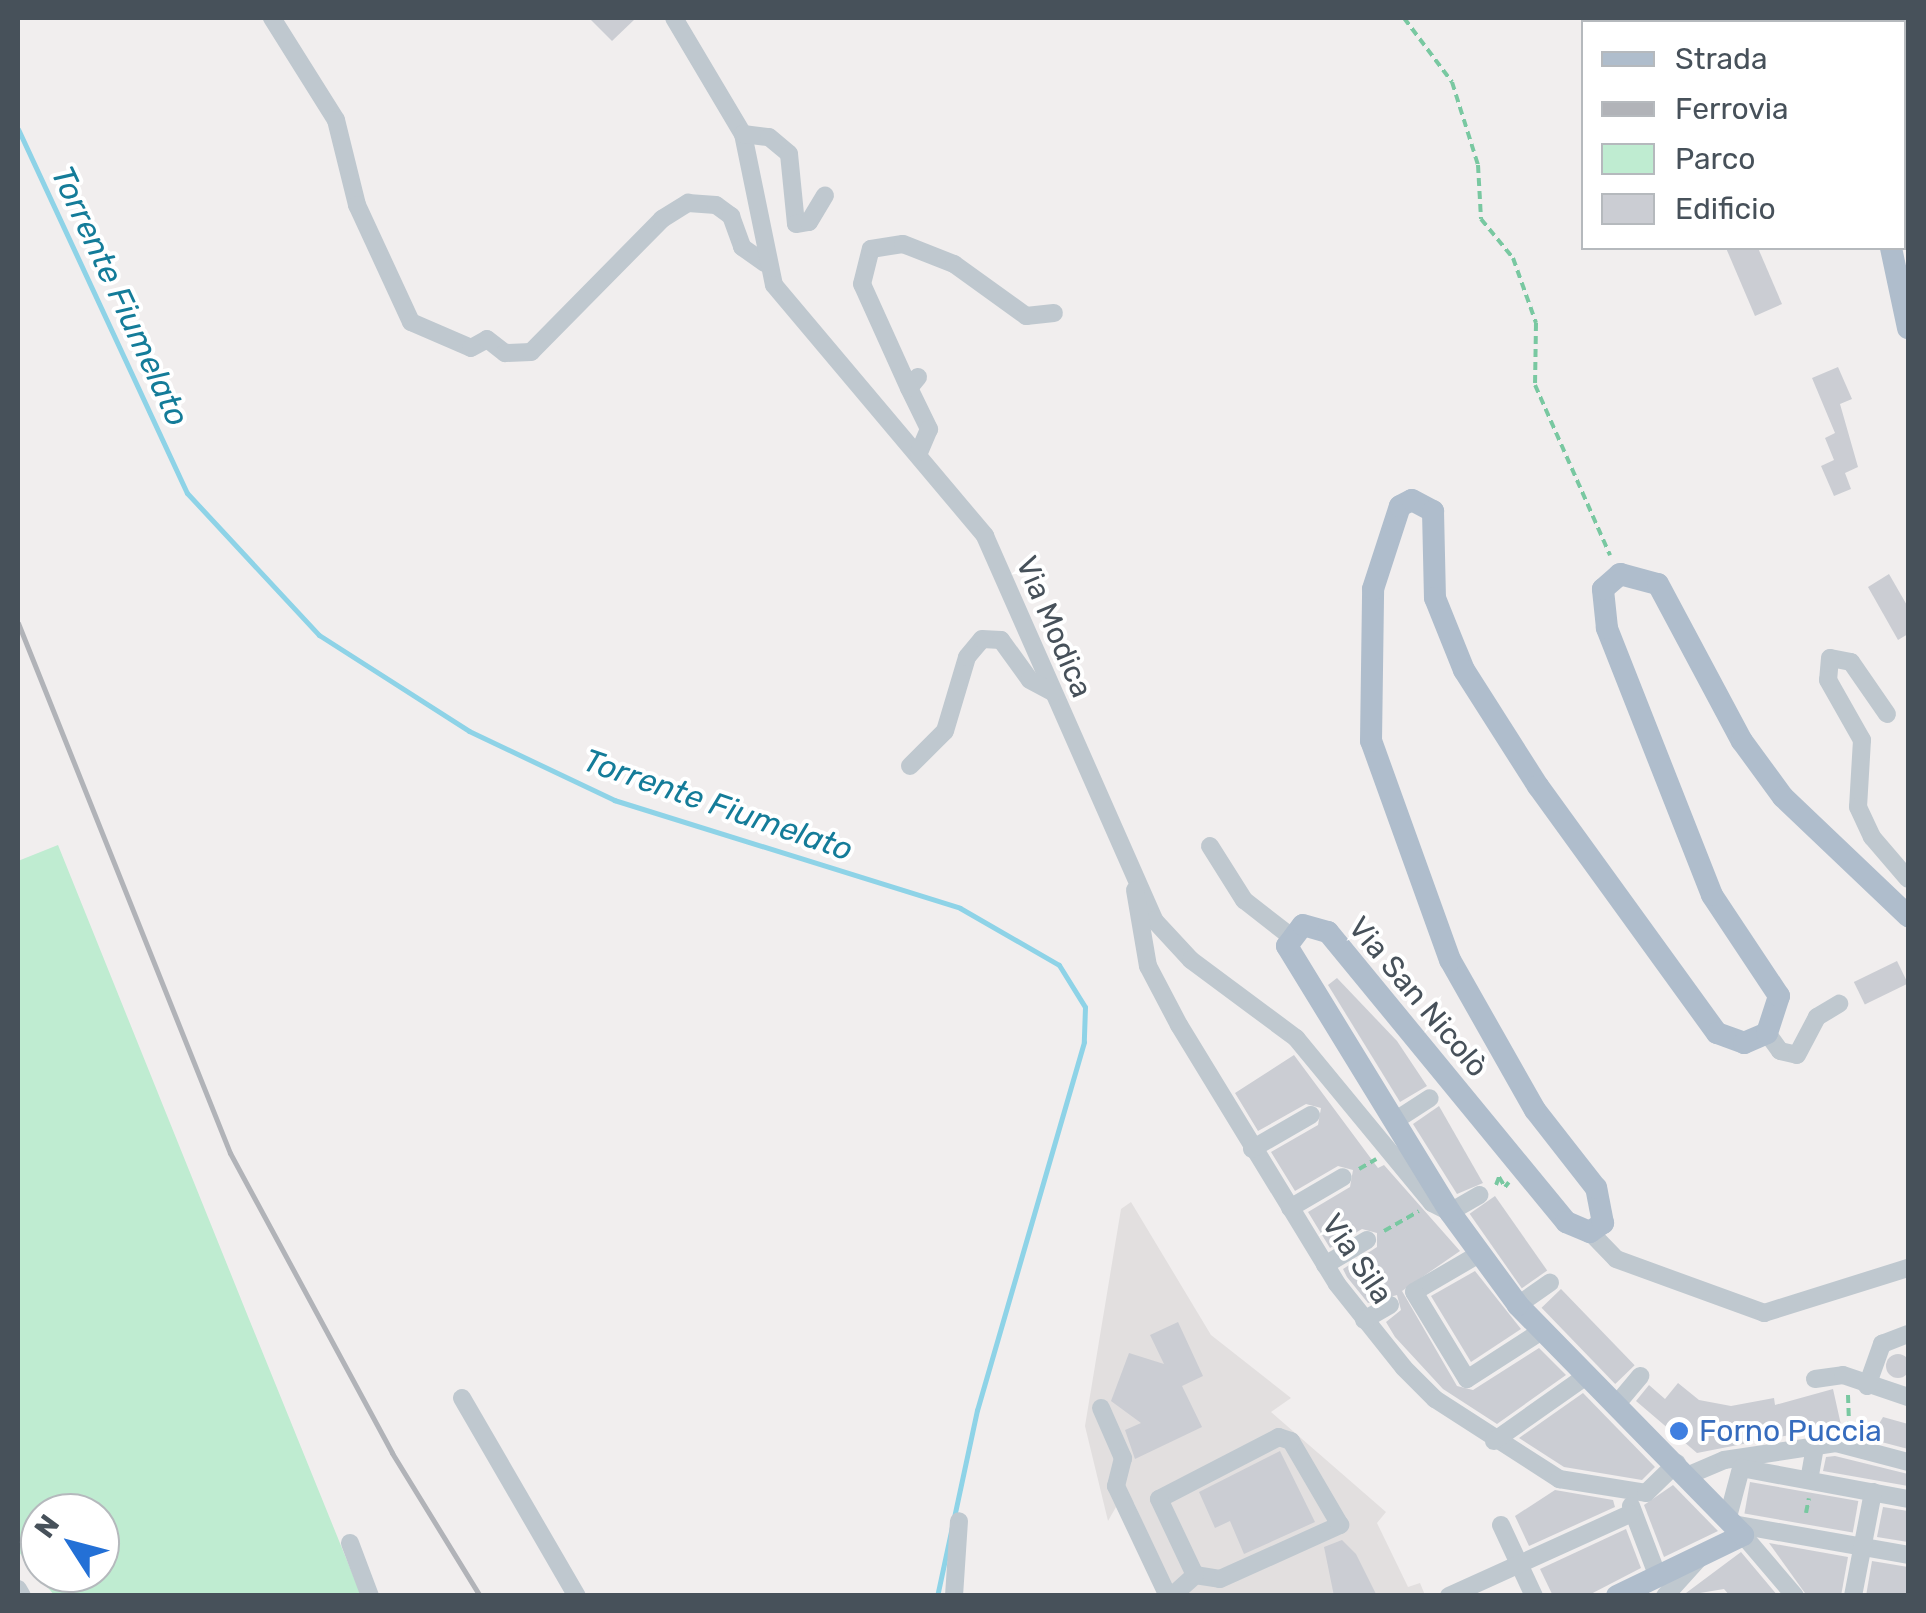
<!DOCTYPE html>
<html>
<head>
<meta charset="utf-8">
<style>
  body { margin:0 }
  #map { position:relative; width:1926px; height:1613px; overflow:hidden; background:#f1eeee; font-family:Rubik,sans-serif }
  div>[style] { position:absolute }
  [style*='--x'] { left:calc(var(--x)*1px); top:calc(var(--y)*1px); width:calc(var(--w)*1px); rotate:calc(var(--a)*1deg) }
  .education>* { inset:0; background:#e2dfdf }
  .green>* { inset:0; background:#bfecd1 }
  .stream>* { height:5px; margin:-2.5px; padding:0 2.5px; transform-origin:2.5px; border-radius:2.5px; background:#8ed3e7 }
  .building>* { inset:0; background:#cbcdd3; transform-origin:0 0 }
  .round { border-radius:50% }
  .path>* { height:4px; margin-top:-2px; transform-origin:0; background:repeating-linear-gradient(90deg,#79c8a1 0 8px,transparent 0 13px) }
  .minor>* { height:18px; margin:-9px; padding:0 9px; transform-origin:9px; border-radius:9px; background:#bfc8cf }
  .major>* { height:22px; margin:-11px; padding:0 11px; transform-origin:11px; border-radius:11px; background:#afbdcc }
  .rail>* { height:5px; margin:-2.5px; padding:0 2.5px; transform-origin:2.5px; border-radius:2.5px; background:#b1b3b8 }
  .dots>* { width:28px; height:28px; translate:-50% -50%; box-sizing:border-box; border:5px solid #fff; border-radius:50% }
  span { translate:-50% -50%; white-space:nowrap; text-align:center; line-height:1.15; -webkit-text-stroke:8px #fff; paint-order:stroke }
  .street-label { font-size:30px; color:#47515a }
  .shop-label { font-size:30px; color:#366cbe }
  .left { translate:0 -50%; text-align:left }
  .water-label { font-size:32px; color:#147c99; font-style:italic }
  .frame { position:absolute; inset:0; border:20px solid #47515a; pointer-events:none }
  .legend { position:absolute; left:1581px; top:20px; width:325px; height:230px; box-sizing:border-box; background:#fff; border:2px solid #b5b9bd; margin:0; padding:12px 18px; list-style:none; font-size:30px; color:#47515a }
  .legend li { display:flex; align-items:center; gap:20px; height:50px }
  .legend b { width:50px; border:2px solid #b5b9bd }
  .north { position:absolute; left:20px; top:1493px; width:100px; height:100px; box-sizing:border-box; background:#fff; border:2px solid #b5b9bd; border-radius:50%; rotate:306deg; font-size:28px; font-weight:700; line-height:40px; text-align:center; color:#47515a }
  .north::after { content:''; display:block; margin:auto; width:35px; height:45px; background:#2370d6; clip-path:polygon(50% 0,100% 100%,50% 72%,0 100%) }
</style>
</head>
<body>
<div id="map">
  <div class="education">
    <div style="clip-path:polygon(1131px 1202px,1211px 1335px,1291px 1398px,1271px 1412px,1386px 1512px,1377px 1523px,1408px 1587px,1420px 1583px,1425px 1595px,1188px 1595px,1171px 1586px,1134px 1503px,1116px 1507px,1108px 1521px,1085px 1426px,1121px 1209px)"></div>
  </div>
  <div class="green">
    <div style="clip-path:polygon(evenodd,58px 845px,249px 1319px,361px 1595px,54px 1595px,18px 1551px,18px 861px,58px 845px,40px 1513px,100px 1513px,100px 1573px,40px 1573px,40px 1513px)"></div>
  </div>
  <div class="stream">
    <div style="--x:18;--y:129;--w:401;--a:65.1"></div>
    <div style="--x:187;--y:493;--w:194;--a:47.1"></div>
    <div style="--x:319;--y:635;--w:178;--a:32.6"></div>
    <div style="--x:469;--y:731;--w:161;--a:25.4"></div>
    <div style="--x:614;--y:800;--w:362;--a:17.3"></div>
    <div style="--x:960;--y:908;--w:114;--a:29.9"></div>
    <div style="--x:1059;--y:965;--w:49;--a:58.2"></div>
    <div style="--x:1085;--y:1007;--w:35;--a:92"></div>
    <div style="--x:1084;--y:1042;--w:383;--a:106.2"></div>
    <div style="--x:977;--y:1410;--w:190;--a:102.1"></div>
  </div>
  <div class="building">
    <div style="clip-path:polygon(589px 18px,636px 18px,612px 41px)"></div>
    <div style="clip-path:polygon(1726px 248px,1758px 248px,1782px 304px,1755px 316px)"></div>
    <div style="clip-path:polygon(1838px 367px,1852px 399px,1840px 404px,1858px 467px,1845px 473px,1851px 489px,1834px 496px,1821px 466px,1834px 460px,1825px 438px,1835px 433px,1812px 378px)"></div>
    <div style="clip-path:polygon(1889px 574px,1908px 607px,1908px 634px,1898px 640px,1868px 587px)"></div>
    <div style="left:1897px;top:961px;width:25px;height:48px;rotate:64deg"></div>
    <div style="clip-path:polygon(1337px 978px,1397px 1041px,1427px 1086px,1400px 1102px,1328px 985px)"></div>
    <div style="clip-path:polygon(1294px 1055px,1378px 1168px,1384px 1165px,1460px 1251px,1402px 1291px,1457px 1386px,1473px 1390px,1539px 1348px,1566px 1375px,1497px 1424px,1443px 1389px,1395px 1337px,1386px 1322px,1401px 1310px,1397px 1295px,1368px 1303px,1347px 1277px,1343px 1269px,1377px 1247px,1377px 1233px,1362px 1229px,1330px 1248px,1308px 1212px,1350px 1187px,1353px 1170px,1338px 1166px,1295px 1191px,1271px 1152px,1318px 1125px,1321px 1108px,1306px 1104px,1258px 1131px,1235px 1093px)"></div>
    <div style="clip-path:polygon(1439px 1106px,1483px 1183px,1457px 1194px,1413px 1124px)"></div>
    <div style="left:1495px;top:1196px;width:91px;height:31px;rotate:55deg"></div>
    <div style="clip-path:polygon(1475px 1271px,1521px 1329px,1471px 1362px,1431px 1296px)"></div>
    <div style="left:1561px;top:1289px;width:106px;height:27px;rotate:46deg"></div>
    <div style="clip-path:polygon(1178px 1322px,1203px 1376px,1182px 1386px,1202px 1427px,1135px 1459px,1125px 1430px,1141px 1423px,1111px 1401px,1129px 1353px,1164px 1364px,1150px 1335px)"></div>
    <div class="round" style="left:1886px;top:1354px;width:24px;height:24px"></div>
    <div style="clip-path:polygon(1678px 1383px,1699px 1400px,1731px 1406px,1774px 1398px,1775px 1405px,1833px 1389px,1841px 1425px,1697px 1453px,1636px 1401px,1649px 1385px,1665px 1399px)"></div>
    <div style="clip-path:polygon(1583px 1393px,1655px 1467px,1642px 1480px,1564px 1467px,1519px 1438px)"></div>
    <div style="clip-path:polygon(1883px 1417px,1908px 1424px,1908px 1449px,1870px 1439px)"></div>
    <div style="clip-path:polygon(1280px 1451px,1315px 1522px,1244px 1554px,1230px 1521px,1215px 1528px,1199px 1492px)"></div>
    <div style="clip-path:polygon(1835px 1456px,1908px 1474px,1908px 1486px,1823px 1471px,1826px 1457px)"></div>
    <div style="left:1750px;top:1482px;width:110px;height:32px;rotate:10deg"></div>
    <div style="clip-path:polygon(1673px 1485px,1718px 1531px,1664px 1557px,1644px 1505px)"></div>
    <div style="clip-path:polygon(1555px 1490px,1613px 1500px,1615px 1507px,1529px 1546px,1515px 1516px)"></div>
    <div style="clip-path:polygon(1883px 1507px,1908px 1511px,1908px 1542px,1877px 1537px)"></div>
    <div style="clip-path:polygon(1626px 1529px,1641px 1568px,1587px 1596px,1553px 1596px,1540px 1569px)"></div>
    <div style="clip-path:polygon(1342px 1540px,1356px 1554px,1377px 1596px,1334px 1596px,1324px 1547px)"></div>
    <div style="clip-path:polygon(1769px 1543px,1848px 1557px,1841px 1596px,1807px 1596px)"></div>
    <div style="clip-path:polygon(1741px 1552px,1778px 1596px,1730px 1596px,1724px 1589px,1682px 1596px)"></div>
    <div style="clip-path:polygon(1872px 1561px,1908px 1567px,1908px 1596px,1866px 1596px)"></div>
  </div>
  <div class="path">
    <div style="--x:1404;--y:18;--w:80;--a:53.1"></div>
    <div style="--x:1452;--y:82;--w:87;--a:72.6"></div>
    <div style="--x:1478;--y:165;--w:54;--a:86.8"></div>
    <div style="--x:1481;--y:219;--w:50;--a:50.6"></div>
    <div style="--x:1513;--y:258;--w:69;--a:70.5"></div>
    <div style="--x:1536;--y:323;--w:62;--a:90.9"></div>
    <div style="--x:1535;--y:385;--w:186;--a:66.2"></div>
    <div style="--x:1359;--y:1169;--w:20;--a:-30"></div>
    <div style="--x:1496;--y:1185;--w:9;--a:-69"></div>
    <div style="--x:1499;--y:1177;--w:12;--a:59"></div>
    <div style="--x:1505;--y:1187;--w:6;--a:-51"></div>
    <div style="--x:1384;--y:1231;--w:40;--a:-29.7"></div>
    <div style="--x:1848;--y:1395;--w:33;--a:88"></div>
    <div style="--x:1806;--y:1513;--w:15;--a:-79"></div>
  </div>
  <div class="minor">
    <div style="--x:272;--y:18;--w:120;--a:57.9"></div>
    <div style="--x:336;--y:120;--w:88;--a:76.1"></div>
    <div style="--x:357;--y:205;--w:129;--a:65.2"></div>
    <div style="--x:411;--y:322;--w:65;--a:23.4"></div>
    <div style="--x:471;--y:348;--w:18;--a:-29"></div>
    <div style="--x:487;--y:339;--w:23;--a:38"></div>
    <div style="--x:505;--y:353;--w:26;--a:-2"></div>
    <div style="--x:531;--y:352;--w:187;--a:-45.4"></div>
    <div style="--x:662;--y:219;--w:31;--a:-32"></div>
    <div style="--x:688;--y:203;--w:28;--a:4"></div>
    <div style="--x:716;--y:205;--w:19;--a:36"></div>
    <div style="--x:731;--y:216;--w:33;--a:70"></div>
    <div style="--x:742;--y:247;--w:28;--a:35"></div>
    <div style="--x:674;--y:18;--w:135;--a:59.3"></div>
    <div style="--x:743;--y:134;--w:154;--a:78.4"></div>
    <div style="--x:774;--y:285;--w:328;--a:49.9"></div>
    <div style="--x:985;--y:536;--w:420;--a:66.2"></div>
    <div style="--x:1154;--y:920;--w:54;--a:47.2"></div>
    <div style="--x:1191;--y:960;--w:131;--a:36.6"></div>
    <div style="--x:1296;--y:1038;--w:214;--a:50.5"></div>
    <div style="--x:1432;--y:1203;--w:20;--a:27"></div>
    <div style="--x:1450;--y:1212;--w:34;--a:-30"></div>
    <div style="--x:743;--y:134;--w:26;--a:7"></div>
    <div style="--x:769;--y:137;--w:26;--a:40"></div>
    <div style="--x:789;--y:154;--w:70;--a:84.3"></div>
    <div style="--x:796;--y:224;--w:13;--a:-9"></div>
    <div style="--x:809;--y:222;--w:31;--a:-59"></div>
    <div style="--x:918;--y:377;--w:14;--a:129"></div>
    <div style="--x:909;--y:388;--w:46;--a:64"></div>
    <div style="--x:929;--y:429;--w:25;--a:113"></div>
    <div style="--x:909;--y:388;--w:114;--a:-114.3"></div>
    <div style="--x:862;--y:284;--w:36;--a:-76"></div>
    <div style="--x:871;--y:249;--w:32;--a:-9"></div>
    <div style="--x:903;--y:244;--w:55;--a:21.4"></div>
    <div style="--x:954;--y:264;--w:89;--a:35.8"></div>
    <div style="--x:1026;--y:316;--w:28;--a:-6"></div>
    <div style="--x:1887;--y:714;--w:63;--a:-124.7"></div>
    <div style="--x:1851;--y:662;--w:21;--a:-169"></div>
    <div style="--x:1830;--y:658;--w:22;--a:95"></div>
    <div style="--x:1828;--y:680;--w:69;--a:60.5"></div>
    <div style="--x:1862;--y:740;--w:67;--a:93.4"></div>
    <div style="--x:1858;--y:807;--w:33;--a:65"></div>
    <div style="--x:1872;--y:837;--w:55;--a:49.4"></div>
    <div style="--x:910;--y:766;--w:49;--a:-45"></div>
    <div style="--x:945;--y:731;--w:77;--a:-73.4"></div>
    <div style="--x:967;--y:657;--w:23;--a:-50"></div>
    <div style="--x:982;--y:639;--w:19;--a:3"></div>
    <div style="--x:1001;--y:640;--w:49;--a:54.1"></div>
    <div style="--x:1030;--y:680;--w:26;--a:28"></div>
    <div style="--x:1210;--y:846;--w:64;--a:57.8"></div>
    <div style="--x:1244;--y:900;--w:58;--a:38"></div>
    <div style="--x:1135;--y:890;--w:77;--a:80.3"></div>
    <div style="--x:1148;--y:966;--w:67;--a:62.3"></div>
    <div style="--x:1179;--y:1025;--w:303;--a:58.6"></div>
    <div style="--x:1337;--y:1284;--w:107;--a:51.4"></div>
    <div style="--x:1404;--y:1368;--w:44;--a:45"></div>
    <div style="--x:1435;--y:1399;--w:148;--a:32.8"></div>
    <div style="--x:1559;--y:1479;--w:88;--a:9.1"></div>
    <div style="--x:1646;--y:1493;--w:43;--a:-44.1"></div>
    <div style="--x:1767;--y:1033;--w:22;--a:54"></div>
    <div style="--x:1780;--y:1051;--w:17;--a:13"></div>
    <div style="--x:1797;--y:1055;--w:43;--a:-62.2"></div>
    <div style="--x:1817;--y:1017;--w:26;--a:-31"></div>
    <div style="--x:1396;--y:1120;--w:40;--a:-32.9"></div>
    <div style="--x:1252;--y:1149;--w:68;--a:-30"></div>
    <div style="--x:1290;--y:1208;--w:61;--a:-30.3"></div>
    <div style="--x:1590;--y:1232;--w:37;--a:46"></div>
    <div style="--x:1616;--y:1259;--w:158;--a:20"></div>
    <div style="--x:1764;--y:1313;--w:151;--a:-17.4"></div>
    <div style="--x:1479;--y:1254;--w:75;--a:149.7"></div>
    <div style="--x:1414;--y:1292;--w:102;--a:58.7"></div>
    <div style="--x:1467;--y:1379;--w:87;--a:-32.8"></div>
    <div style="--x:1325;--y:1265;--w:49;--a:-30.8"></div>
    <div style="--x:1518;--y:1305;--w:39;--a:-35"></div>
    <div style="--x:1364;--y:1320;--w:30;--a:-30"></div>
    <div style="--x:1815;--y:1379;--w:28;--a:-8"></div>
    <div style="--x:1843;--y:1375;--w:69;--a:18.7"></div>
    <div style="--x:1867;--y:1386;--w:45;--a:-70.3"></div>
    <div style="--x:1882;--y:1344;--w:28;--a:-21"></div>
    <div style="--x:462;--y:1398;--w:229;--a:59.9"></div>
    <div style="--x:1616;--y:1405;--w:38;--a:-50"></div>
    <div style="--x:1101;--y:1408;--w:55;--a:66.3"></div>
    <div style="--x:1123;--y:1458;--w:29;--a:104"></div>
    <div style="--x:1116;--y:1486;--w:122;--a:64.7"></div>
    <div style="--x:1494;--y:1441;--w:113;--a:-35.2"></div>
    <div style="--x:1689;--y:1475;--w:38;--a:-23"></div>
    <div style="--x:1724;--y:1460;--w:113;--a:-8.6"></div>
    <div style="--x:1836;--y:1443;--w:74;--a:14.8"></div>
    <div style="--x:1810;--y:1475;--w:28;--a:-80"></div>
    <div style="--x:1631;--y:1506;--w:76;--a:69.2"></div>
    <div style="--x:1728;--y:1517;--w:51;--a:-75.1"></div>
    <div style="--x:1741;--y:1468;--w:170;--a:10.5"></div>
    <div style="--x:1733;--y:1524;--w:178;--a:10"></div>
    <div style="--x:1501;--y:1525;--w:78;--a:65.1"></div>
    <div style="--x:1743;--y:1535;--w:80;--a:49.6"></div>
    <div style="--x:350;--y:1543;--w:57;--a:69.3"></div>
    <div style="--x:18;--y:1589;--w:8;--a:60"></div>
    <div style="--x:954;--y:1596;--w:75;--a:-86.2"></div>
    <div style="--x:1172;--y:1596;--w:31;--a:-42"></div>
    <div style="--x:1195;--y:1575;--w:25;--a:9"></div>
    <div style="--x:1220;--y:1579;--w:132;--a:-24.2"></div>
    <div style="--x:1340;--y:1525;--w:97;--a:-120.3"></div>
    <div style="--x:1291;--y:1441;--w:13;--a:-162"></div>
    <div style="--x:1279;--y:1437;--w:135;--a:152.7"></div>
    <div style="--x:1159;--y:1499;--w:84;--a:64.7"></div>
    <div style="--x:1449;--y:1596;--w:199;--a:-24.4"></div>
    <div style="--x:1665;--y:1596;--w:54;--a:-48"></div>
    <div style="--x:1853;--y:1596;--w:106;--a:-79.1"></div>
  </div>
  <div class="major">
    <div style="--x:1842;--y:18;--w:4;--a:76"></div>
    <div style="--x:1891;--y:248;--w:82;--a:78"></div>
    <div style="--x:1617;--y:1596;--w:140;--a:-25.8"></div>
    <div style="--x:1743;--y:1535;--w:322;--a:-134.4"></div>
    <div style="--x:1518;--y:1305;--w:115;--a:-126.2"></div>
    <div style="--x:1450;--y:1212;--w:312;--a:-121.5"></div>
    <div style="--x:1287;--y:946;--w:26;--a:-53"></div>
    <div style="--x:1303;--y:925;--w:26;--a:16"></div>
    <div style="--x:1328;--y:932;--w:375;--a:50.6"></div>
    <div style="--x:1566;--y:1222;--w:26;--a:23"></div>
    <div style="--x:1590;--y:1232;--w:16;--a:-35"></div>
    <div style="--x:1603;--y:1223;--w:36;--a:-101"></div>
    <div style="--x:1596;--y:1188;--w:99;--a:-128"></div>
    <div style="--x:1535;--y:1110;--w:172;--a:-119.5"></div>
    <div style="--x:1450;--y:960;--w:233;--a:-109.8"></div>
    <div style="--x:1371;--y:741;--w:152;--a:-89.2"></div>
    <div style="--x:1373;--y:589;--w:87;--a:-72"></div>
    <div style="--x:1400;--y:506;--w:13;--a:-27"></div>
    <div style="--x:1412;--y:500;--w:24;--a:28"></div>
    <div style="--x:1433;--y:511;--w:87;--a:88.7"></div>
    <div style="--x:1435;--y:598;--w:78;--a:68.1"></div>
    <div style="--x:1464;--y:670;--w:138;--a:57.5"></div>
    <div style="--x:1538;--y:786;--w:305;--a:54.1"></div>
    <div style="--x:1717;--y:1033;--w:29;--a:20"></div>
    <div style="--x:1744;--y:1043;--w:25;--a:-23"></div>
    <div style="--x:1767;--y:1033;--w:39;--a:-72"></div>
    <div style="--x:1779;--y:996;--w:121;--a:-123.6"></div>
    <div style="--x:1712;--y:895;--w:287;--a:-111.5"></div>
    <div style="--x:1607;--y:628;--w:39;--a:-96"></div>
    <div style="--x:1603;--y:589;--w:23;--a:-41"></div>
    <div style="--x:1620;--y:574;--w:39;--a:15"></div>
    <div style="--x:1658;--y:584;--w:178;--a:61.9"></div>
    <div style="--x:1742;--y:741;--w:69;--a:53.8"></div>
    <div style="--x:1783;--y:797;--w:173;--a:43.6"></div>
  </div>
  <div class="rail">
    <div style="--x:18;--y:623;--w:571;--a:68.2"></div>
    <div style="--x:230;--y:1153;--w:341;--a:61.6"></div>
    <div style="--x:392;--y:1453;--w:168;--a:58.4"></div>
  </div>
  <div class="dots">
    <div style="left:1679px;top:1431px;background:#3f7fe0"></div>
  </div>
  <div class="street-label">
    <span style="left:1054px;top:627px;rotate:67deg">Via Modica</span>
    <span style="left:1418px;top:997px;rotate:50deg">Via San Nicolò</span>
    <span style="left:1357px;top:1259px;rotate:56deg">Via Sila</span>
  </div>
  <div class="shop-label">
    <span class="left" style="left:1699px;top:1431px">Forno Puccia</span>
  </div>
  <div class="water-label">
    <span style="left:120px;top:296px;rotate:65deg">Torrente Fiumelato</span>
    <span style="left:718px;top:805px;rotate:19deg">Torrente Fiumelato</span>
  </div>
  <div class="frame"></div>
  <ul class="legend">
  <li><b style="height:12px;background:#afbdcc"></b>Strada</li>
  <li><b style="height:12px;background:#b1b3b8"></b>Ferrovia</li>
  <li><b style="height:28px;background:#bfecd1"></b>Parco</li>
  <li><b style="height:28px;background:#cbcdd3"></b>Edificio</li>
  </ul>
  <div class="north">N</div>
</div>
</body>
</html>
